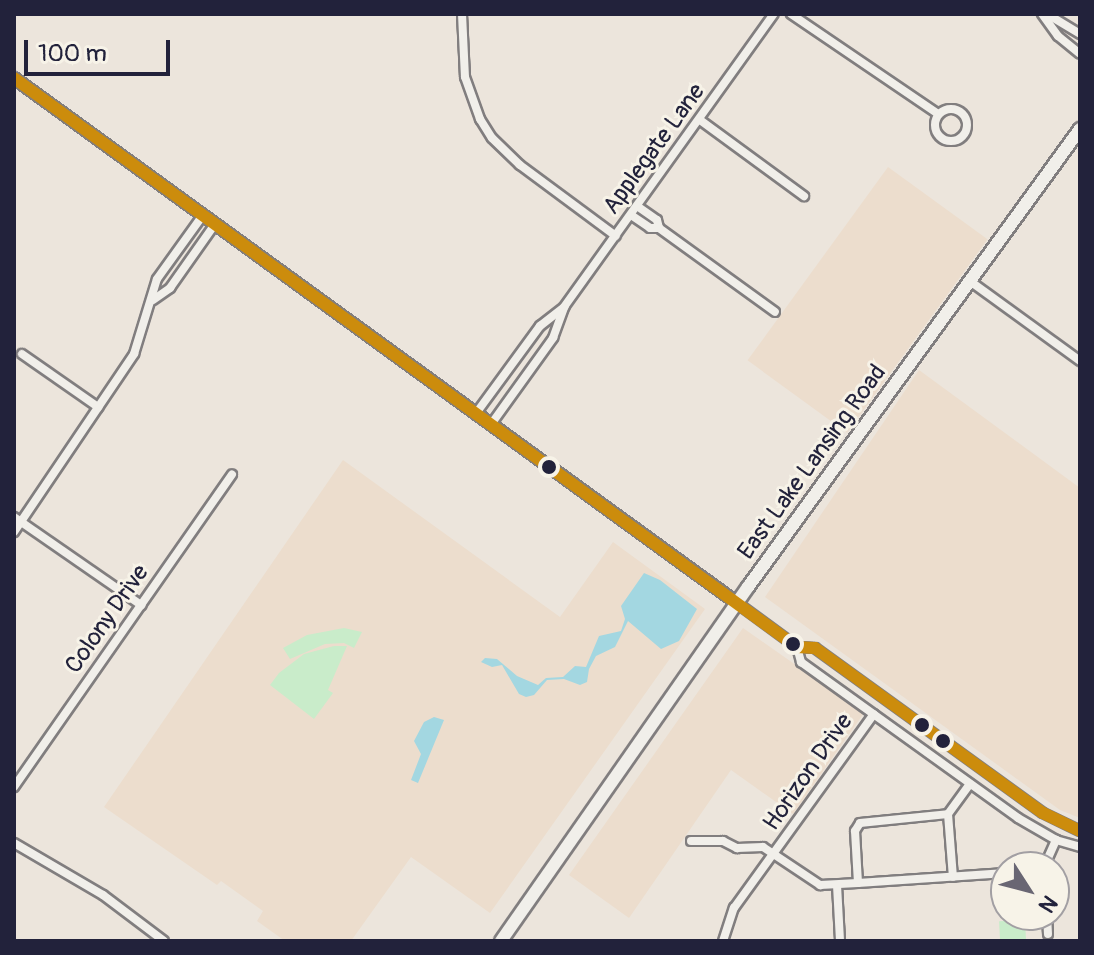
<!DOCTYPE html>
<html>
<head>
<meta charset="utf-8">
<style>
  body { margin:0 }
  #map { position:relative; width:1094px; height:955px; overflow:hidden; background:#ece5dc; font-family:Pangolin,sans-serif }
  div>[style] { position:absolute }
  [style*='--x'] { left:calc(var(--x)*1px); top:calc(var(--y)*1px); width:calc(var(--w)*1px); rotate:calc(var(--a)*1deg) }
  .built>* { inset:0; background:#ecddcd; transform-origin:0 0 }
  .green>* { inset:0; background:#c9ecca; transform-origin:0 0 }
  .water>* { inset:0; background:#a3d7e1 }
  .roads { filter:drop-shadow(2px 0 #817e7f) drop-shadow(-2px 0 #817e7f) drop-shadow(0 2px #817e7f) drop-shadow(0 -2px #817e7f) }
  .minor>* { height:8px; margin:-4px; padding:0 4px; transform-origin:4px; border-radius:4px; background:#f1efea }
  .minor>.ring { margin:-4px; padding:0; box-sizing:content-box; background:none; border:8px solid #f1efea; border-radius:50% }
  .tertiary>* { height:10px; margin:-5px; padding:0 5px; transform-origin:5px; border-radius:5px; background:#f1efea }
  .secondary>* { height:12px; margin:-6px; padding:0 6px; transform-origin:6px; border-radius:6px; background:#f1efea }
  .bus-1>* { height:12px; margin:-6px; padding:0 6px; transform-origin:6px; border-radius:6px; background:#cc8c0c }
  .dots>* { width:22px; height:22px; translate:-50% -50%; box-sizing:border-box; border:4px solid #f7f3e8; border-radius:50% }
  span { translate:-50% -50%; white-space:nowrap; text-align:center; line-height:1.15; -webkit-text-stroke:6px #f7f3e8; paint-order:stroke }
  .street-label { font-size:24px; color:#22223b }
  .frame { position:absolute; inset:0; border:16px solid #22223b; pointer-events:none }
  .north { position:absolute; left:990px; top:851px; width:80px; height:80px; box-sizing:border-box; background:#f7f3e8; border:2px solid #a29fa3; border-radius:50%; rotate:126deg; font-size:22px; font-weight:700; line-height:32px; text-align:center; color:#22223b }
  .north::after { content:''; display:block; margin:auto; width:28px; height:36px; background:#696673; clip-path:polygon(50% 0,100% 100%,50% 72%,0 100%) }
  .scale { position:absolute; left:24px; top:40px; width:146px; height:36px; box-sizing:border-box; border:4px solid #22223b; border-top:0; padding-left:10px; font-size:24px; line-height:28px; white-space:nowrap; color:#22223b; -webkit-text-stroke:6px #f7f3e8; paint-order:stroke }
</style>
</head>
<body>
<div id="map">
  <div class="built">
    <div style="left:888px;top:167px;width:123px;height:239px;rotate:36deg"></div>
    <div style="clip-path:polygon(919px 370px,1080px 488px,1080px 818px,1060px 810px,765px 597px)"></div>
    <div style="clip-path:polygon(343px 460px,560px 617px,613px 542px,705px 609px,490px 913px,411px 857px,351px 941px,285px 941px,257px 921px,263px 911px,221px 881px,217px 885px,104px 807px)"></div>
    <div style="clip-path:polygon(743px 628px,864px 713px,793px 814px,731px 770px,629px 918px,569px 875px)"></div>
  </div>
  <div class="green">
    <div style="clip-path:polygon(344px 628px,362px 632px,354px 648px,344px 643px,325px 644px,290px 659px,283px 648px,307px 635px)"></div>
    <div style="clip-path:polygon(334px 646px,347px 646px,328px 690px,333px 693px,314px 719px,270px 685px,279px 673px,304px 654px)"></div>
    <div style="left:1025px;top:920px;width:21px;height:26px;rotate:87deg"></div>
  </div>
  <div class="water">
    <div style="clip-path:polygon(644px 573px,660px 580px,697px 609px,679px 641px,661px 649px,628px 621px,615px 647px,596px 656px,589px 669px,587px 682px,580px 685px,564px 679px,547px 680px,534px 695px,526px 697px,519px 694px,502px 665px,492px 667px,481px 662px,485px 658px,497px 659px,517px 676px,538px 685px,546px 678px,563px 677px,575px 666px,586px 667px,599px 636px,621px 631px,625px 619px,621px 606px)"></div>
    <div style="clip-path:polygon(434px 717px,444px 720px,418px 783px,411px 780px,421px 754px,414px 741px,424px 722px)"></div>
  </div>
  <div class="roads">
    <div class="minor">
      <div style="--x:462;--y:14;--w:63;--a:87.3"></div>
      <div style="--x:465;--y:77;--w:45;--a:70.3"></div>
      <div style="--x:480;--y:119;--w:22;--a:58"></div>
      <div style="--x:492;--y:138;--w:39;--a:44"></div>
      <div style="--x:520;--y:165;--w:119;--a:36.5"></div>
      <div style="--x:791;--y:14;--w:178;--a:34.2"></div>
      <div style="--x:1042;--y:14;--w:27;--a:54"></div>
      <div style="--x:1058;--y:36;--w:28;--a:39"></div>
      <div style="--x:1047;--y:14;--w:39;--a:31"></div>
      <div class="ring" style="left:935px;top:109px;width:24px;height:24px"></div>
      <div style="--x:700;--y:120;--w:129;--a:36.2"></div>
      <div style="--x:637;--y:206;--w:24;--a:35"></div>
      <div style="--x:657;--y:220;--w:8;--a:76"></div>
      <div style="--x:631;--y:215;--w:23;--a:34"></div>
      <div style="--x:650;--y:228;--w:9;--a:0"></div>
      <div style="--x:659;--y:228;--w:143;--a:35.9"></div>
      <div style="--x:970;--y:281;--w:136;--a:36"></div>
      <div style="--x:153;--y:300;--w:21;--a:-35"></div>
      <div style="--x:170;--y:288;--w:78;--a:-54.9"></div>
      <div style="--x:22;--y:354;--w:93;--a:34.9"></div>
      <div style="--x:477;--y:412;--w:107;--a:-53.8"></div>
      <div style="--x:540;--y:326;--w:31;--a:-38"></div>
      <div style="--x:564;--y:307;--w:360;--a:-54.4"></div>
      <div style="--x:492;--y:423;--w:105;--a:-54.3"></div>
      <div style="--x:553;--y:338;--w:32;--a:-70"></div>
      <div style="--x:14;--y:517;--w:155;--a:34.7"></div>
      <div style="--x:14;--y:532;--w:215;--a:-56"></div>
      <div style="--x:134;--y:354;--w:78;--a:-73"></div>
      <div style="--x:157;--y:279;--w:79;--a:-54.3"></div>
      <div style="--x:737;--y:603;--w:74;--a:36.3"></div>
      <div style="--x:797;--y:647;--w:18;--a:3"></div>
      <div style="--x:815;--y:648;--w:281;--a:35.9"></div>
      <div style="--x:1043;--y:813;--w:41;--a:25.9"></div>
      <div style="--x:797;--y:647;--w:16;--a:75"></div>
      <div style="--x:801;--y:662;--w:267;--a:35.7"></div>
      <div style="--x:1018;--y:818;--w:44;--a:30.1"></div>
      <div style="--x:1056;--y:840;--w:25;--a:16"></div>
      <div style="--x:14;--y:787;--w:381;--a:-55.1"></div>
      <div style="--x:948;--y:814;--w:63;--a:85.5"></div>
      <div style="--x:691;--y:841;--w:32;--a:0"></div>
      <div style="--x:723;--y:841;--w:16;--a:27"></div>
      <div style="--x:737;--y:848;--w:26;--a:-2"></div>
      <div style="--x:763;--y:847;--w:69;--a:33.7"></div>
      <div style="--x:820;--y:885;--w:38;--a:-3"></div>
      <div style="--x:858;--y:883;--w:52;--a:-93.3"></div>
      <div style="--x:855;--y:831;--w:9;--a:-58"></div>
      <div style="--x:860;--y:823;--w:88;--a:-5.8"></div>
      <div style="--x:948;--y:814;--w:37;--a:-54"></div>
      <div style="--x:14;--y:843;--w:103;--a:30.3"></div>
      <div style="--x:103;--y:895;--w:76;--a:37"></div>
      <div style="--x:1044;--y:867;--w:30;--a:-66"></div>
      <div style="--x:858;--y:883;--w:148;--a:-3.9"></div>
      <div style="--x:837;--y:885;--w:56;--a:86.9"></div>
      <div style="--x:1047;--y:915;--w:19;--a:87"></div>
      <div style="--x:723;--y:941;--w:35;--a:-72"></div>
      <div style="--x:734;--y:908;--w:239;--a:-54.2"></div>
    </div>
    <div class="tertiary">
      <div style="--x:14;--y:78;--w:894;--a:35.98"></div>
    </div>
    <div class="secondary">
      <div style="--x:501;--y:941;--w:432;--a:-55.1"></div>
      <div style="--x:748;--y:587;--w:566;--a:-54.06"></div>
    </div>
  </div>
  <div class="bus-1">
    <div style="--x:14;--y:78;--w:968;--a:36.01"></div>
    <div style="--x:797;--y:647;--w:18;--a:3"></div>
    <div style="--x:815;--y:648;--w:281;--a:35.9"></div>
    <div style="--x:1043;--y:813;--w:41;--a:25.9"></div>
  </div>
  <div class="dots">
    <div style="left:549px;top:467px;background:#22223b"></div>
    <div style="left:793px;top:644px;background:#22223b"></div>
    <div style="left:922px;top:725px;background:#22223b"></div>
    <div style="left:943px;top:741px;background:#22223b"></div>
  </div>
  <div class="street-label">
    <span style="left:654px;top:149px;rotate:-54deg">Applegate Lane</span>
    <span style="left:812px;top:462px;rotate:-54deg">East Lake Lansing Road</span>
    <span style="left:107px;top:619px;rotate:-55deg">Colony Drive</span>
    <span style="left:808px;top:772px;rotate:-55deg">Horizon Drive</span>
  </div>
  <div class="frame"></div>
  <div class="north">N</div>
  <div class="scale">100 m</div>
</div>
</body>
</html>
